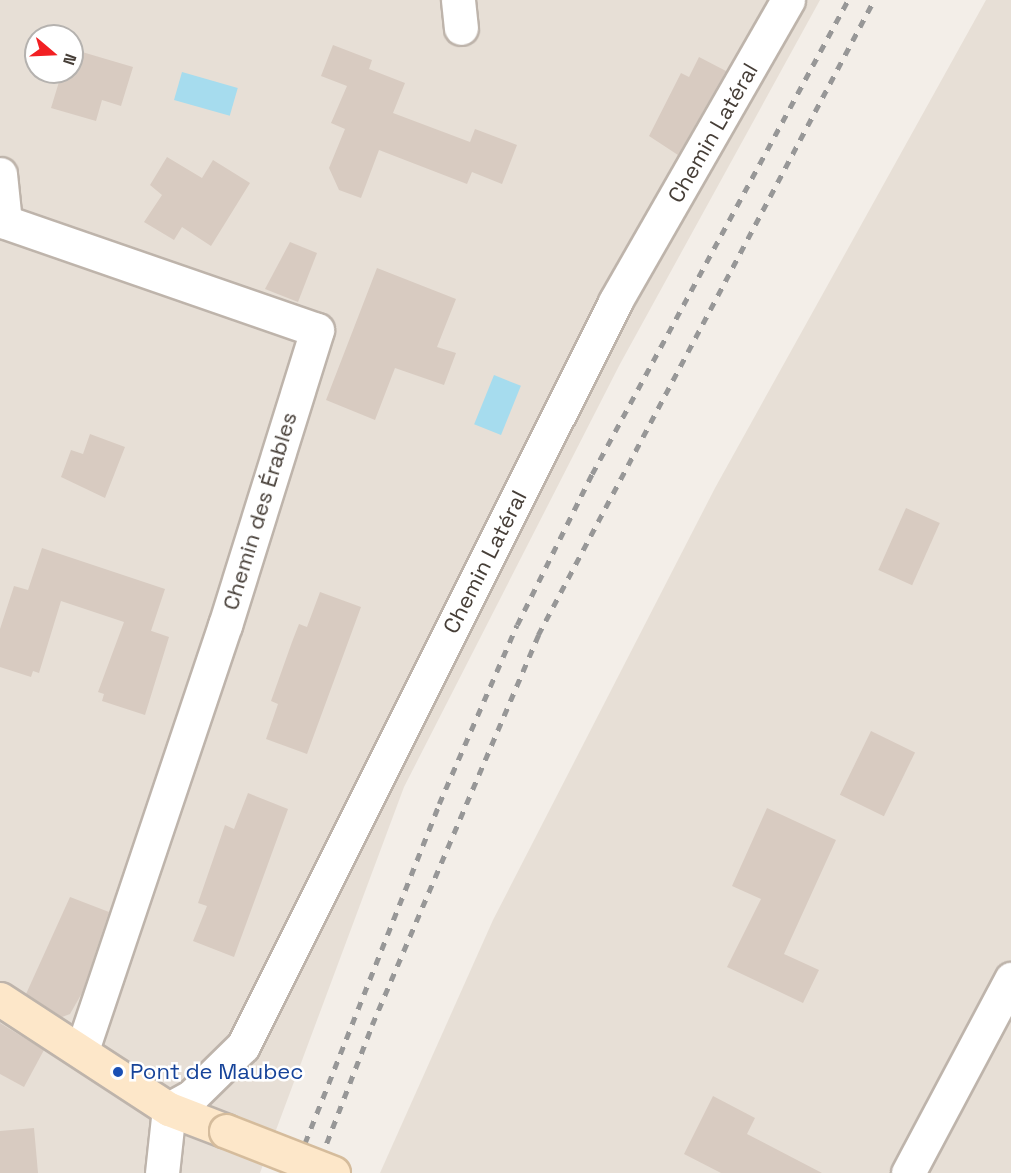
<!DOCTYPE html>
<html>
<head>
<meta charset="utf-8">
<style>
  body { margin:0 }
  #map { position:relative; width:1011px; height:1173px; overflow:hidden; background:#f3eee8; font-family:"Space Grotesk",sans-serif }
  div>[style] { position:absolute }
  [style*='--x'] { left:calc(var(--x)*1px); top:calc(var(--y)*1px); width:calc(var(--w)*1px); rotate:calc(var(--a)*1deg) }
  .residential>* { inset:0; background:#e7dfd6 }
  .water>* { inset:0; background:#a6dcee; transform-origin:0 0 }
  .building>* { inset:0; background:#d8cbc1; transform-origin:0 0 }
  .roads { filter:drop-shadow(2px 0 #beb4ab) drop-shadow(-2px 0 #beb4ab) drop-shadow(0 2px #beb4ab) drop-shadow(0 -2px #beb4ab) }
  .street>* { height:33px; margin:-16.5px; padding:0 16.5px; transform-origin:16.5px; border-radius:16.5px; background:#fff }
  .secondary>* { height:33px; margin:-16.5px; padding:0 16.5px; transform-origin:16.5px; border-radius:16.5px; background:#fde7c9 }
  .rail>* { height:4.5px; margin-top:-2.25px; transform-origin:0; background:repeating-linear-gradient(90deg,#979797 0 8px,transparent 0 16px) }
  .bridges { filter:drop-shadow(2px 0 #d5bc9c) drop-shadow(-2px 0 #d5bc9c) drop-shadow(0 2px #d5bc9c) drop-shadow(0 -2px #d5bc9c) }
  .secondary-bridge>* { height:33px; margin:-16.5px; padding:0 16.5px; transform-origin:16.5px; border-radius:16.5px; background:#fde7c9 }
  .dots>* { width:16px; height:16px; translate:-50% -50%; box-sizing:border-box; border:3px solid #fff; border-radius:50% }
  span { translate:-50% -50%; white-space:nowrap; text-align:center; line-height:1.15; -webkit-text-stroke:5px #fff; paint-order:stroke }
  .street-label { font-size:22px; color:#463e37 }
  .transit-label { font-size:22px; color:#164399 }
  .left { translate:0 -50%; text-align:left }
  .north { position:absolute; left:24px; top:24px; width:60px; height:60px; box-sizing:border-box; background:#fff; border:2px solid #b5b2af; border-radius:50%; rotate:109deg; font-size:16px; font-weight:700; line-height:24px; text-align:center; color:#463e37 }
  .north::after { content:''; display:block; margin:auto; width:21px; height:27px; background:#f22023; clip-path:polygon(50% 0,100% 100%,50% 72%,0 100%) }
</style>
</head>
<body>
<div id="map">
  <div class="residential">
    <div style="clip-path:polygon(evenodd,0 0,820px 0,620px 364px,404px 787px,260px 1173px,0 1173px,0 0,36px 36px,72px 36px,72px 72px,36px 72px,36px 36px)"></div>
    <div style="clip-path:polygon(986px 0,1011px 0,1011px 1173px,380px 1173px,493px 920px,715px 488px)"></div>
  </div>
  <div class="water">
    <div style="left:182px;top:72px;width:58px;height:29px;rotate:16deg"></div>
    <div style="left:494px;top:375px;width:29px;height:53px;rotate:22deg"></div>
  </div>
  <div class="building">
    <div style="clip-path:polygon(333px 45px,372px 60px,369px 69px,405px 83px,393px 113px,470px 142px,475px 129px,517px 145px,502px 184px,472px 172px,467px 184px,379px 150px,361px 198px,339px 190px,329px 168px,345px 129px,331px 123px,347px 86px,321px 76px)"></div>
    <div style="clip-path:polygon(72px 49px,133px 67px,121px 106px,102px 100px,96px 121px,51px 108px,62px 72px,72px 72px)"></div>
    <div style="clip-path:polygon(699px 57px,726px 71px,678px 155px,649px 136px,681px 73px,689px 77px)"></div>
    <div style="clip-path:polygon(167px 157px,202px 178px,213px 160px,250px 183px,211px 246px,182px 227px,174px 240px,144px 222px,162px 195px,150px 185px)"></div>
    <div style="clip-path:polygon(290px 242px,317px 253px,298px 302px,265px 289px)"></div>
    <div style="clip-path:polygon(377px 268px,456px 299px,437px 347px,456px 353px,444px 385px,395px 368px,375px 420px,326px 400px)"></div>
    <div style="clip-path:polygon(90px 434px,125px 447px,105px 498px,61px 477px,71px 450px,83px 454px)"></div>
    <div style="left:906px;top:508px;width:37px;height:68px;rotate:24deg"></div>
    <div style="clip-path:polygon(42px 548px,165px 589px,151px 631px,137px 626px,169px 637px,145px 715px,102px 701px,104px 694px,98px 692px,124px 622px,61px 601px,39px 673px,33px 671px,31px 677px,0 667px,0 629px,14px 586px,28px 590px)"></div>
    <div style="clip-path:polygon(320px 592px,361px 607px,307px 754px,266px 739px,278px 704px,271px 701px,292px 642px,299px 624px,307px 627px)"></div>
    <div style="left:871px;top:731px;width:49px;height:71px;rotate:26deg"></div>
    <div style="clip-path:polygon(248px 793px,288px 809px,234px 957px,193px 941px,207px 906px,198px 903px,225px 825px,234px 829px)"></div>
    <div style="clip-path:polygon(767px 808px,836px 840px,784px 954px,819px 970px,803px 1003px,727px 967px,761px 899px,732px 886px)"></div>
    <div style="clip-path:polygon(70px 897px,109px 912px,82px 993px,70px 1014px,62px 1017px,26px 994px)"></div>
    <div style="clip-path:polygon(0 1023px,44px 1050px,24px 1087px,0 1074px)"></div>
    <div style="clip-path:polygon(713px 1096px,755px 1118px,747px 1134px,822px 1173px,721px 1173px,684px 1154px)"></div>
    <div style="clip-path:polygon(34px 1128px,38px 1173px,0 1173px,0 1131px)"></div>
  </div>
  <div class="roads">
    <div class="street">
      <div style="--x:458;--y:0;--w:28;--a:84"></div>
      <div style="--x:0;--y:174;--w:48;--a:84.1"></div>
      <div style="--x:5;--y:222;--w:330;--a:19.1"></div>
      <div style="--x:317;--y:330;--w:309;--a:107.3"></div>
      <div style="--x:225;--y:625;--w:449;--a:108.6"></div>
      <div style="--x:162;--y:1173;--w:64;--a:-83.8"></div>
      <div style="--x:169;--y:1109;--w:26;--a:-29"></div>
      <div style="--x:192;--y:1096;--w:71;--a:-44.4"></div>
      <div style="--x:243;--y:1046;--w:832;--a:-63.43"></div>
      <div style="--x:615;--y:302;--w:348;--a:-60.2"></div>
      <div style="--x:908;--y:1173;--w:220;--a:-62"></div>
    </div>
    <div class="secondary">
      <div style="--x:0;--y:999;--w:202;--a:33.1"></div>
      <div style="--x:169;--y:1109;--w:61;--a:21.1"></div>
    </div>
  </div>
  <div class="rail">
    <div style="--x:293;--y:1173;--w:397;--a:-68.4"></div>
    <div style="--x:439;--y:804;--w:195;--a:-66.5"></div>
    <div style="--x:517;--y:625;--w:169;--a:-63.6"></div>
    <div style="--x:592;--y:474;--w:539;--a:-61.63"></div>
    <div style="--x:315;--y:1173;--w:159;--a:-68.9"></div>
    <div style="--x:372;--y:1025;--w:424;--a:-66.9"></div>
    <div style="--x:538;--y:635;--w:718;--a:-62.12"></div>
  </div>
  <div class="bridges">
    <div class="secondary-bridge">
      <div style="--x:226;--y:1131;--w:115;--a:21.4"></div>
    </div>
  </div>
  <div class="dots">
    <div style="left:118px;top:1072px;background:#1a4fb4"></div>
  </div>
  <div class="street-label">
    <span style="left:713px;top:133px;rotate:-60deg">Chemin Latéral</span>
    <span style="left:260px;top:511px;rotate:-73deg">Chemin des Érables</span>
    <span style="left:485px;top:562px;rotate:-63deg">Chemin Latéral</span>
  </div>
  <div class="transit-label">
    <span class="left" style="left:130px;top:1072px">Pont de Maubec</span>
  </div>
  <div class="north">N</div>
</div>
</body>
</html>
